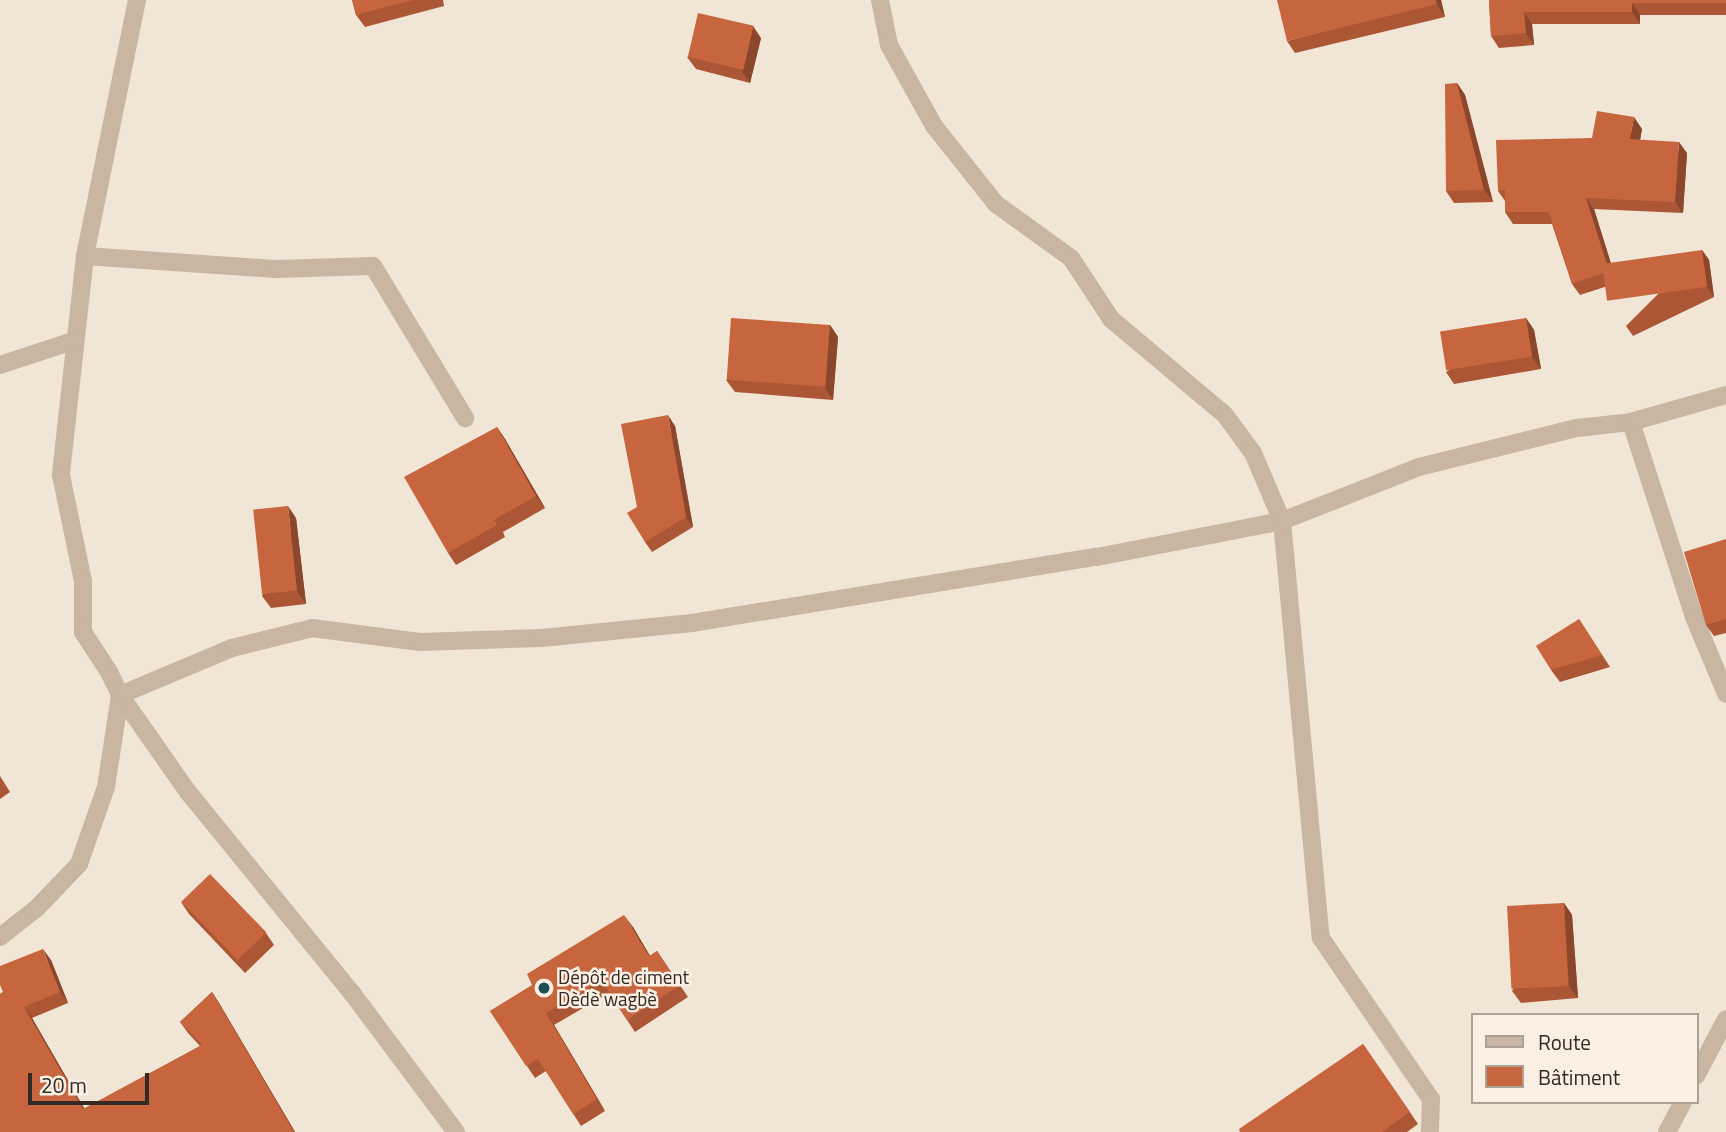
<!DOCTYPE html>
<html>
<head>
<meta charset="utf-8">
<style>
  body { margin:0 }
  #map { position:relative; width:1726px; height:1132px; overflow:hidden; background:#f1e5d6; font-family:"Titillium Web",sans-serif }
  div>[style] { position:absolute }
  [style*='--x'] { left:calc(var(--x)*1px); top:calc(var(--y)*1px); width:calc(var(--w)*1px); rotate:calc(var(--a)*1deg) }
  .minor>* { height:18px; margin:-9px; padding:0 9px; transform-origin:9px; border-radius:9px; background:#c8b5a2 }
  .wall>* { inset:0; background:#ab5735 }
  .shaded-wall>* { inset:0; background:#8b472b }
  .building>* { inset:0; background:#c7653e; transform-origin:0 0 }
  .dots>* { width:19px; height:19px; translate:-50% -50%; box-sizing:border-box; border:4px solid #f9efe2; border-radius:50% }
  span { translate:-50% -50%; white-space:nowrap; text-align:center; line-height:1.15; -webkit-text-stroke:5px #f9efe2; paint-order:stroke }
  .poi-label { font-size:19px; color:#332a25 }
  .left { translate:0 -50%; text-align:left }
  .legend { position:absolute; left:1471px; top:1013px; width:228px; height:91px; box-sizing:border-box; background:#f9efe2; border:2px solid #aaa096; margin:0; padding:9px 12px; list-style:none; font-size:21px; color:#332a25 }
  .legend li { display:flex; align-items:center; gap:14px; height:35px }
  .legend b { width:35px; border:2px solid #aaa096 }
  .scale { position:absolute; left:28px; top:1073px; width:121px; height:32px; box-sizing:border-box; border:4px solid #332a25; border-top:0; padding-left:9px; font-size:21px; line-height:24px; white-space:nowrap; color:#332a25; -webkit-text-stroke:5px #f9efe2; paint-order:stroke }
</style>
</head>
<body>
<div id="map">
  <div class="minor">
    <div style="--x:137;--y:0;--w:261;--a:101.5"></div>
    <div style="--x:85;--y:256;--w:220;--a:96.3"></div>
    <div style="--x:61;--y:475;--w:108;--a:78.3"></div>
    <div style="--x:83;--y:581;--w:51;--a:90"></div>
    <div style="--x:83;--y:632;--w:48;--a:57"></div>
    <div style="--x:109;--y:672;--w:25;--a:64"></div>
    <div style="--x:120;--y:695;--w:118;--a:55"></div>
    <div style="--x:188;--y:792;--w:259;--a:50.8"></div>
    <div style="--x:352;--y:993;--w:174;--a:53.2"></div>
    <div style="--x:880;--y:0;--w:46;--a:78.7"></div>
    <div style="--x:889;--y:45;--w:93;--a:60.9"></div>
    <div style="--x:934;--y:126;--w:100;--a:51.5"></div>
    <div style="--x:996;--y:204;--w:92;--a:35.8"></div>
    <div style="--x:1071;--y:258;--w:73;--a:56.7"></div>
    <div style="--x:1111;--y:319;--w:149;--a:40.1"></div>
    <div style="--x:1225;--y:415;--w:47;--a:53.6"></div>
    <div style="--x:1253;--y:453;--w:74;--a:66.9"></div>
    <div style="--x:1282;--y:521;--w:419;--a:84.7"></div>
    <div style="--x:1321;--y:938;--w:195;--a:55.7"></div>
    <div style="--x:1431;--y:1099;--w:33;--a:92"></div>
    <div style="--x:85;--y:256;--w:191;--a:3.9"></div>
    <div style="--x:276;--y:269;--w:97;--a:-1.8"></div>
    <div style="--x:373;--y:266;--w:178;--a:58.8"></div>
    <div style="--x:0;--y:365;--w:77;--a:-18.2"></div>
    <div style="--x:1631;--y:422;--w:205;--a:72.1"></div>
    <div style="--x:1694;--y:617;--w:83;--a:67.4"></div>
    <div style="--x:0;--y:937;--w:47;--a:-38.1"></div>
    <div style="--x:37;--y:908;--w:61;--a:-46.3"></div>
    <div style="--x:79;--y:864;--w:82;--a:-70.7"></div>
    <div style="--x:106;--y:787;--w:93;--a:-81.3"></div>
    <div style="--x:120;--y:695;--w:121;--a:-22.8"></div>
    <div style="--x:232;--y:648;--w:82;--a:-14"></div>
    <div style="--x:312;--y:628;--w:109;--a:7.4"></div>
    <div style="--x:420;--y:642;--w:122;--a:-1.9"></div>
    <div style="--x:542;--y:638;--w:151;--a:-5.7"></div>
    <div style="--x:692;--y:623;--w:410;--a:-9.3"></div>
    <div style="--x:1097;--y:557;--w:188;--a:-11"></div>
    <div style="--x:1282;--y:521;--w:147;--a:-21.5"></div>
    <div style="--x:1419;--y:467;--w:163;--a:-13.9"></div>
    <div style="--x:1577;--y:428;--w:54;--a:-6.3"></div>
    <div style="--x:1631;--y:422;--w:99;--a:-15.9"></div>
    <div style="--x:1696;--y:1076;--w:64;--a:-62.2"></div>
    <div style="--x:1667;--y:1132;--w:34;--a:-62"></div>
  </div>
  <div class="wall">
    <div style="clip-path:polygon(352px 0,443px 0,444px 6px,365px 27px,356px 15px)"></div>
    <div style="clip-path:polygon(1441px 0,1445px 17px,1295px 53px,1287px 41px)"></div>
    <div style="clip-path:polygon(1489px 0,1726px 0,1726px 15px,1640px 15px,1640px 24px,1532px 24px,1534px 45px,1499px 48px,1491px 36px)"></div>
    <div style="clip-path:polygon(761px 38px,750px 83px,696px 69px,687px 57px)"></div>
    <div style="clip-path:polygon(1457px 83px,1465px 95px,1493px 202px,1454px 203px,1446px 191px)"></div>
    <div style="clip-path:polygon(1642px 129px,1640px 140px,1687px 153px,1683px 213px,1594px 209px,1617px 283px,1580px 295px,1572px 284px,1552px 224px,1513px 224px,1505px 212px,1505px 201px,1498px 191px,1592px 138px)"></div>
    <div style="clip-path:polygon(1702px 250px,1709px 260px,1714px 297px,1633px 336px,1626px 326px)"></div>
    <div style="clip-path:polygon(1526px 318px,1534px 330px,1541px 369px,1454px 384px,1446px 372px)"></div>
    <div style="clip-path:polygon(830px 325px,838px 337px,833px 400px,735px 392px,726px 380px)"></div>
    <div style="clip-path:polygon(675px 426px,693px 527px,652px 552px,645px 542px,637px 507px)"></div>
    <div style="clip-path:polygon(497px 427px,505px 439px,545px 508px,503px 532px,505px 537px,456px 565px,448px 553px)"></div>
    <div style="clip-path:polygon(296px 518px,306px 604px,271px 608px,262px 596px)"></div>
    <div style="clip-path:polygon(1726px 539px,1726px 633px,1714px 636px,1706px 625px)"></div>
    <div style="clip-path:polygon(1579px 619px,1610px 667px,1560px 682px,1551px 670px)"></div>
    <div style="clip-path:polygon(0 776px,10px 792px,0 799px)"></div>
    <div style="clip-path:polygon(181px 902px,266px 933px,274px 945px,245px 973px,189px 914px)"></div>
    <div style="clip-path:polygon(1564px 903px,1572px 915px,1578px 998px,1521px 1003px,1512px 991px)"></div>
    <div style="clip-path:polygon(633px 927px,650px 956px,657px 951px,688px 997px,635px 1032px,609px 993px,554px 1025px,605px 1111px,581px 1126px,546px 1071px,535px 1078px,490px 1011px)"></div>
    <div style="clip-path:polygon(51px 960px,68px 1003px,32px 1018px,84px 1109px,200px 1046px,188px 1033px,180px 1022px,212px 992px,219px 1003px,295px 1132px,0 1132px,0 994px)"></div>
    <div style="clip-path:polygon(1363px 1044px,1418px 1124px,1407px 1132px,1240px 1132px)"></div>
  </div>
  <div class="shaded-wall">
    <div style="clip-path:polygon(1435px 0,1441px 0,1445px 17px,1437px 4px)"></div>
    <div style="clip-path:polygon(1632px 3px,1640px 15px,1640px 24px,1632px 12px)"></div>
    <div style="clip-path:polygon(1524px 12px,1532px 24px,1534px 45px,1526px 33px)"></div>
    <div style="clip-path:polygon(753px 26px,761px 38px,750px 83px,742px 71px)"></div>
    <div style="clip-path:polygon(1457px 83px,1465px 95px,1493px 202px,1484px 190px)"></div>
    <div style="clip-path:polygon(1634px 117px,1642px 129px,1638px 151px,1630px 139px)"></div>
    <div style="clip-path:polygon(1679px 142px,1687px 153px,1683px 213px,1675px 202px)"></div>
    <div style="clip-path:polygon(1586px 198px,1594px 209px,1617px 283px,1609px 271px)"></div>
    <div style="clip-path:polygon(1702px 250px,1709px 260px,1714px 297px,1707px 287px)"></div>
    <div style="clip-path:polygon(1526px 318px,1534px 330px,1541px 369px,1532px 357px)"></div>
    <div style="clip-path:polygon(830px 325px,838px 337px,833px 400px,825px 388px)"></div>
    <div style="clip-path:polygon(668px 415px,675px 426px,693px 527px,686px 517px)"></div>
    <div style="clip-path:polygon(497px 427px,505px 439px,545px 508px,536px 496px)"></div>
    <div style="clip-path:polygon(288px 506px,296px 518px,306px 604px,297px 591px)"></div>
    <div style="clip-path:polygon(1564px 903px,1572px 915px,1578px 998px,1569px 986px)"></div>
    <div style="clip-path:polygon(624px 915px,633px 927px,657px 968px,649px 956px)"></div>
    <div style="clip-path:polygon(43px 949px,51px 960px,68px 1003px,60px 992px)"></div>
    <div style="clip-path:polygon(212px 992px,219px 1003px,295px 1132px,294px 1132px)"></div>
    <div style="clip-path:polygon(24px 1007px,32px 1018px,91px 1120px,83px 1109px)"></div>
    <div style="clip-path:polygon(546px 1013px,554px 1025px,605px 1111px,597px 1099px)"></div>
  </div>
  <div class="building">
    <div style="clip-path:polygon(352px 0,413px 0,356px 15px)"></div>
    <div style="clip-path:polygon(1277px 0,1435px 0,1437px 4px,1287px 41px)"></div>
    <div style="clip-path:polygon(1489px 0,1726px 0,1726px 3px,1632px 3px,1632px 12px,1524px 12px,1526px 33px,1491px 36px)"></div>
    <div style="left:698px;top:13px;width:57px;height:45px;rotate:13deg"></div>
    <div style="clip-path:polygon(1457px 83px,1484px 190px,1446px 191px,1445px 84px)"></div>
    <div style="clip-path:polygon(1597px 111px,1634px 117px,1630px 139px,1679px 142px,1675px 202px,1586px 198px,1609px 271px,1572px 284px,1549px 212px,1505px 212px,1505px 190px,1498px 191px,1496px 140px,1592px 138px)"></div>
    <div style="left:1702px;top:250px;width:37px;height:101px;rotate:82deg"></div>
    <div style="left:731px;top:318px;width:99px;height:62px;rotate:4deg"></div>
    <div style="left:1526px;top:318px;width:39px;height:87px;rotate:81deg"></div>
    <div style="clip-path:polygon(668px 415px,686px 517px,645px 542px,627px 513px,637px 507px,621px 424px)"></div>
    <div style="clip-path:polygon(497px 427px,536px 496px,494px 520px,497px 525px,448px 553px,404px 477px)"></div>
    <div style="left:288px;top:506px;width:85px;height:35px;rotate:84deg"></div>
    <div style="clip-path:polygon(1726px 539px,1726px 619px,1706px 625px,1684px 552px)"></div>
    <div style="clip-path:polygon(1579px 619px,1602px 655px,1551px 670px,1536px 646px)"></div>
    <div style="left:210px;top:874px;width:81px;height:40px;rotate:46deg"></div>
    <div style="left:1564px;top:903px;width:83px;height:57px;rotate:87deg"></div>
    <div style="clip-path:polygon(624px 915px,649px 956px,657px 951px,680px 985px,627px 1020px,601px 980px,546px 1013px,597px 1099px,573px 1114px,538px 1059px,526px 1066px,490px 1011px,532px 985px,527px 974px)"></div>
    <div style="clip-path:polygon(43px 949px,60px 992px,24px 1007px,83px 1109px,202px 1045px,180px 1022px,212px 992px,294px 1132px,0 1132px,0 994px,3px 992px,0 985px,0 966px)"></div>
    <div style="clip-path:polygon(1363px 1044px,1410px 1112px,1382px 1132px,1240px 1132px,1239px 1129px)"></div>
  </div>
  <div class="dots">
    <div style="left:544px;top:988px;background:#1b4e54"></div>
  </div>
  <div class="poi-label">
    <span class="left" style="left:558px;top:988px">Dépôt de ciment<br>Dèdè wagbè</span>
  </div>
  <ul class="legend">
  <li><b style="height:9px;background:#c8b5a2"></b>Route</li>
  <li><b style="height:19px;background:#c7653e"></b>Bâtiment</li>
  </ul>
  <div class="scale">20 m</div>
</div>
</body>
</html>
